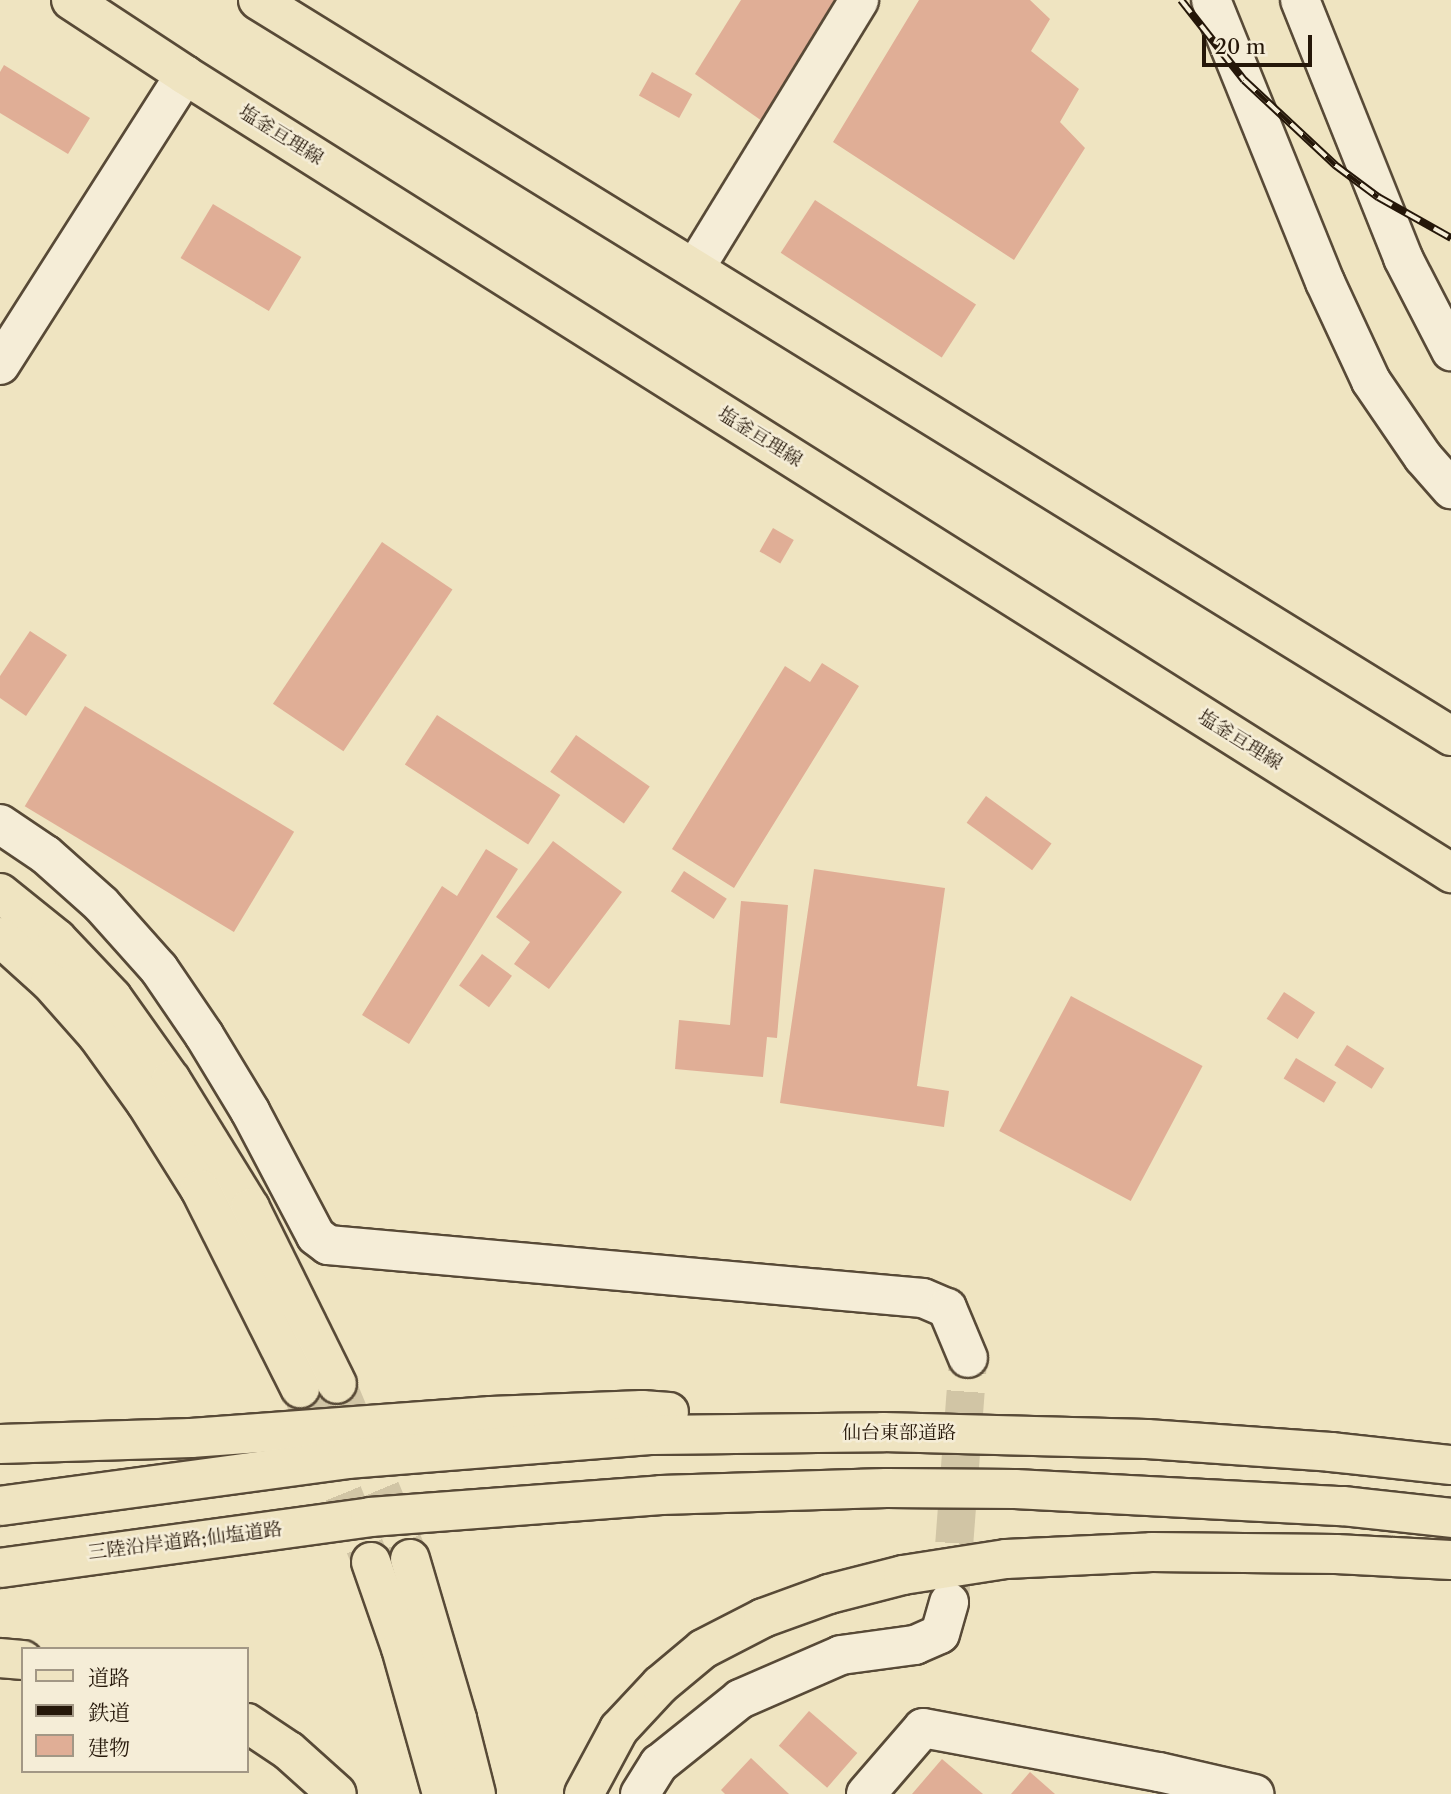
<!DOCTYPE html>
<html>
<head>
<meta charset="utf-8">
<style>
  body { margin:0 }
  #map { position:relative; width:1451px; height:1794px; overflow:hidden; background:#efe4c1; font-family:"Libre Caslon Text","Noto Serif JP",serif }
  div>[style] { position:absolute }
  [style*='--x'] { left:calc(var(--x)*1px); top:calc(var(--y)*1px); width:calc(var(--w)*1px); rotate:calc(var(--a)*1deg) }
  .building>* { inset:0; background:#e0ae96; transform-origin:0 0 }
  .minor-tunnel>* { height:38px; margin-top:-19px; transform-origin:0; background:repeating-linear-gradient(90deg,#d1c5a5 0 38px,transparent 0 57px) }
  .motorway-tunnel>* { height:38px; margin-top:-19px; transform-origin:0; background:repeating-linear-gradient(90deg,#d1c5a5 0 38px,transparent 0 57px) }
  .roads { filter:drop-shadow(2px 0 #584a37) drop-shadow(-2px 0 #584a37) drop-shadow(0 2px #584a37) drop-shadow(0 -2px #584a37) }
  .minor>* { height:38px; margin:-19px; padding:0 19px; transform-origin:19px; border-radius:19px; background:#f5edd7 }
  .tertiary>* { height:38px; margin:-19px; padding:0 19px; transform-origin:19px; border-radius:19px; background:#f5edd7 }
  .primary>* { height:38px; margin:-19px; padding:0 19px; transform-origin:19px; border-radius:19px; background:#efe4c1 }
  .motorway>* { height:38px; margin:-19px; padding:0 19px; transform-origin:19px; border-radius:19px; background:#efe4c1 }
  .rail>* { height:8px; margin-top:-4px; transform-origin:0; background:repeating-linear-gradient(90deg,#f5edd7 0 16px,#251709 0 32px); box-sizing:border-box; border-block:2px solid #251709 }
  span { translate:-50% -50%; white-space:nowrap; text-align:center; line-height:1.15; -webkit-text-stroke:5px #f5edd7; paint-order:stroke }
  .street-label { font-size:19px; color:#251709 }
  .legend { position:absolute; left:21px; top:1647px; width:228px; height:126px; box-sizing:border-box; background:#f5edd7; border:2px solid #a29785; margin:0; padding:9px 12px; list-style:none; font-size:21px; color:#251709 }
  .legend li { display:flex; align-items:center; gap:14px; height:35px }
  .legend b { width:35px; border:2px solid #a29785 }
  .scale { position:absolute; left:1202px; top:35px; width:110px; height:32px; box-sizing:border-box; border:4px solid #251709; border-top:0; padding-left:9px; font-size:21px; line-height:24px; white-space:nowrap; color:#251709; -webkit-text-stroke:5px #f5edd7; paint-order:stroke }
</style>
</head>
<body>
<div id="map">
  <div class="building">
    <div style="clip-path:polygon(741px 0,837px 0,762px 121px,695px 74px)"></div>
    <div style="clip-path:polygon(919px 0,1030px 0,1050px 19px,1031px 51px,1079px 89px,1060px 122px,1085px 148px,1014px 260px,833px 142px)"></div>
    <div style="clip-path:polygon(4px 65px,90px 118px,68px 154px,0 113px,0 72px)"></div>
    <div style="left:652px;top:72px;width:46px;height:27px;rotate:29deg"></div>
    <div style="left:815px;top:200px;width:192px;height:63px;rotate:33deg"></div>
    <div style="left:213px;top:204px;width:103px;height:63px;rotate:31deg"></div>
    <div style="left:773px;top:528px;width:24px;height:27px;rotate:30deg"></div>
    <div style="left:382px;top:542px;width:85px;height:195px;rotate:34deg"></div>
    <div style="clip-path:polygon(30px 631px,67px 655px,26px 716px,0 698px,0 676px)"></div>
    <div style="clip-path:polygon(822px 663px,859px 686px,734px 888px,672px 849px,785px 666px,810px 682px)"></div>
    <div style="left:85px;top:706px;width:244px;height:117px;rotate:31deg"></div>
    <div style="left:437px;top:715px;width:147px;height:59px;rotate:33deg"></div>
    <div style="left:576px;top:735px;width:90px;height:45px;rotate:35deg"></div>
    <div style="left:986px;top:796px;width:81px;height:33px;rotate:36deg"></div>
    <div style="clip-path:polygon(553px 841px,622px 892px,549px 989px,514px 964px,530px 942px,496px 917px)"></div>
    <div style="clip-path:polygon(486px 849px,518px 869px,409px 1044px,362px 1015px,442px 886px,457px 896px)"></div>
    <div style="clip-path:polygon(814px 869px,945px 888px,917px 1086px,949px 1091px,944px 1127px,780px 1103px)"></div>
    <div style="left:684px;top:871px;width:51px;height:24px;rotate:33deg"></div>
    <div style="clip-path:polygon(741px 901px,788px 905px,777px 1038px,767px 1037px,763px 1077px,675px 1069px,679px 1020px,730px 1025px)"></div>
    <div style="left:482px;top:954px;width:37px;height:39px;rotate:36deg"></div>
    <div style="left:1284px;top:992px;width:37px;height:32px;rotate:33deg"></div>
    <div style="left:1071px;top:996px;width:149px;height:153px;rotate:28deg"></div>
    <div style="left:1347px;top:1045px;width:44px;height:24px;rotate:32deg"></div>
    <div style="left:1296px;top:1058px;width:47px;height:24px;rotate:31deg"></div>
    <div style="left:809px;top:1711px;width:64px;height:46px;rotate:41deg"></div>
    <div style="clip-path:polygon(751px 1758px,789px 1794px,725px 1794px,721px 1790px)"></div>
    <div style="clip-path:polygon(942px 1759px,983px 1794px,912px 1794px)"></div>
    <div style="clip-path:polygon(1030px 1772px,1055px 1794px,1011px 1794px)"></div>
  </div>
  <div class="minor-tunnel">
    <div style="--x:950;--y:1600;--w:243;--a:-85.7"></div>
  </div>
  <div class="motorway-tunnel">
    <div style="--x:337;--y:1384;--w:190;--a:67.4"></div>
    <div style="--x:300;--y:1388;--w:188;--a:67.8"></div>
  </div>
  <div class="roads">
    <div class="minor">
      <div style="--x:695;--y:268;--w:314;--a:-58.5"></div>
      <div style="--x:0;--y:365;--w:344;--a:-57.5"></div>
      <div style="--x:0;--y:824;--w:55;--a:34"></div>
      <div style="--x:46;--y:855;--w:74;--a:41.7"></div>
      <div style="--x:101;--y:904;--w:87;--a:48.3"></div>
      <div style="--x:159;--y:969;--w:80;--a:55.7"></div>
      <div style="--x:204;--y:1035;--w:89;--a:58.8"></div>
      <div style="--x:250;--y:1111;--w:141;--a:62.2"></div>
      <div style="--x:316;--y:1236;--w:15;--a:37"></div>
      <div style="--x:328;--y:1245;--w:597;--a:5.09"></div>
      <div style="--x:923;--y:1298;--w:26;--a:23"></div>
      <div style="--x:947;--y:1308;--w:54;--a:67.2"></div>
      <div style="--x:640;--y:1794;--w:36;--a:-58"></div>
      <div style="--x:659;--y:1764;--w:104;--a:-38.7"></div>
      <div style="--x:740;--y:1699;--w:110;--a:-23.5"></div>
      <div style="--x:841;--y:1655;--w:75;--a:-7.7"></div>
      <div style="--x:915;--y:1645;--w:27;--a:-24"></div>
      <div style="--x:940;--y:1634;--w:33;--a:-74"></div>
      <div style="--x:866;--y:1794;--w:87;--a:-49.2"></div>
      <div style="--x:923;--y:1728;--w:240;--a:10.6"></div>
      <div style="--x:1159;--y:1772;--w:98;--a:13"></div>
    </div>
    <div class="tertiary">
      <div style="--x:1211;--y:0;--w:304;--a:68"></div>
      <div style="--x:1325;--y:282;--w:109;--a:65.1"></div>
      <div style="--x:1371;--y:381;--w:92;--a:55.6"></div>
      <div style="--x:1423;--y:457;--w:43;--a:48.8"></div>
      <div style="--x:1300;--y:0;--w:278;--a:68.2"></div>
      <div style="--x:1403;--y:258;--w:105;--a:62.7"></div>
    </div>
    <div class="primary">
      <div style="--x:71;--y:0;--w:136;--a:33.3"></div>
      <div style="--x:185;--y:75;--w:1497;--a:32.22"></div>
      <div style="--x:258;--y:0;--w:1402;--a:31.67"></div>
    </div>
    <div class="motorway">
      <div style="--x:0;--y:893;--w:73;--a:38.9"></div>
      <div style="--x:57;--y:939;--w:80;--a:46.5"></div>
      <div style="--x:112;--y:997;--w:102;--a:54.6"></div>
      <div style="--x:171;--y:1080;--w:150;--a:58.3"></div>
      <div style="--x:250;--y:1208;--w:196;--a:63.7"></div>
      <div style="--x:0;--y:937;--w:67;--a:42"></div>
      <div style="--x:50;--y:982;--w:71;--a:48.4"></div>
      <div style="--x:97;--y:1035;--w:84;--a:54.2"></div>
      <div style="--x:146;--y:1103;--w:102;--a:57.9"></div>
      <div style="--x:200;--y:1189;--w:223;--a:63.3"></div>
      <div style="--x:0;--y:1444;--w:191;--a:-1.8"></div>
      <div style="--x:191;--y:1438;--w:301;--a:-4.2"></div>
      <div style="--x:491;--y:1416;--w:151;--a:-2.3"></div>
      <div style="--x:642;--y:1410;--w:27;--a:4"></div>
      <div style="--x:0;--y:1506;--w:350;--a:-7.7"></div>
      <div style="--x:347;--y:1459;--w:307;--a:-4.5"></div>
      <div style="--x:653;--y:1435;--w:230;--a:-0.7"></div>
      <div style="--x:883;--y:1432;--w:264;--a:1.5"></div>
      <div style="--x:1147;--y:1439;--w:184;--a:4"></div>
      <div style="--x:1331;--y:1452;--w:121;--a:6.2"></div>
      <div style="--x:410;--y:1559;--w:167;--a:73.6"></div>
      <div style="--x:457;--y:1719;--w:77;--a:75.8"></div>
      <div style="--x:371;--y:1562;--w:91;--a:70.8"></div>
      <div style="--x:401;--y:1648;--w:152;--a:74.3"></div>
      <div style="--x:0;--y:1568;--w:373;--a:-7.8"></div>
      <div style="--x:370;--y:1517;--w:292;--a:-4.3"></div>
      <div style="--x:661;--y:1495;--w:226;--a:-1.8"></div>
      <div style="--x:887;--y:1488;--w:128;--a:0.4"></div>
      <div style="--x:1015;--y:1489;--w:328;--a:3"></div>
      <div style="--x:1343;--y:1506;--w:109;--a:6.3"></div>
      <div style="--x:0;--y:1658;--w:23;--a:5"></div>
      <div style="--x:247;--y:1723;--w:50;--a:33.7"></div>
      <div style="--x:289;--y:1751;--w:64;--a:41.9"></div>
      <div style="--x:584;--y:1794;--w:74;--a:-61.7"></div>
      <div style="--x:619;--y:1729;--w:60;--a:-47"></div>
      <div style="--x:660;--y:1685;--w:56;--a:-39.9"></div>
      <div style="--x:703;--y:1649;--w:68;--a:-27.3"></div>
      <div style="--x:763;--y:1618;--w:70;--a:-20"></div>
      <div style="--x:829;--y:1594;--w:76;--a:-14.4"></div>
      <div style="--x:903;--y:1575;--w:104;--a:-8.8"></div>
      <div style="--x:1006;--y:1559;--w:146;--a:-2.7"></div>
      <div style="--x:1152;--y:1552;--w:184;--a:0.6"></div>
      <div style="--x:1336;--y:1554;--w:115;--a:3"></div>
    </div>
  </div>
  <div class="rail">
    <div style="--x:1181;--y:0;--w:102;--a:51.8"></div>
    <div style="--x:1244;--y:80;--w:125;--a:43"></div>
    <div style="--x:1335;--y:165;--w:54;--a:36.7"></div>
    <div style="--x:1378;--y:197;--w:84;--a:29.3"></div>
  </div>
  <div class="street-label">
    <span style="left:281px;top:135px;rotate:32deg">塩釜亘理線</span>
    <span style="left:760px;top:437px;rotate:32deg">塩釜亘理線</span>
    <span style="left:1240px;top:740px;rotate:32deg">塩釜亘理線</span>
    <span style="left:899px;top:1433px">仙台東部道路</span>
    <span style="left:185px;top:1541px;rotate:-7deg">三陸沿岸道路;仙塩道路</span>
  </div>
  <ul class="legend">
  <li><b style="height:9px;background:#efe4c1"></b>道路</li>
  <li><b style="height:9px;background:#251709"></b>鉄道</li>
  <li><b style="height:19px;background:#e0ae96"></b>建物</li>
  </ul>
  <div class="scale">20 m</div>
</div>
</body>
</html>
